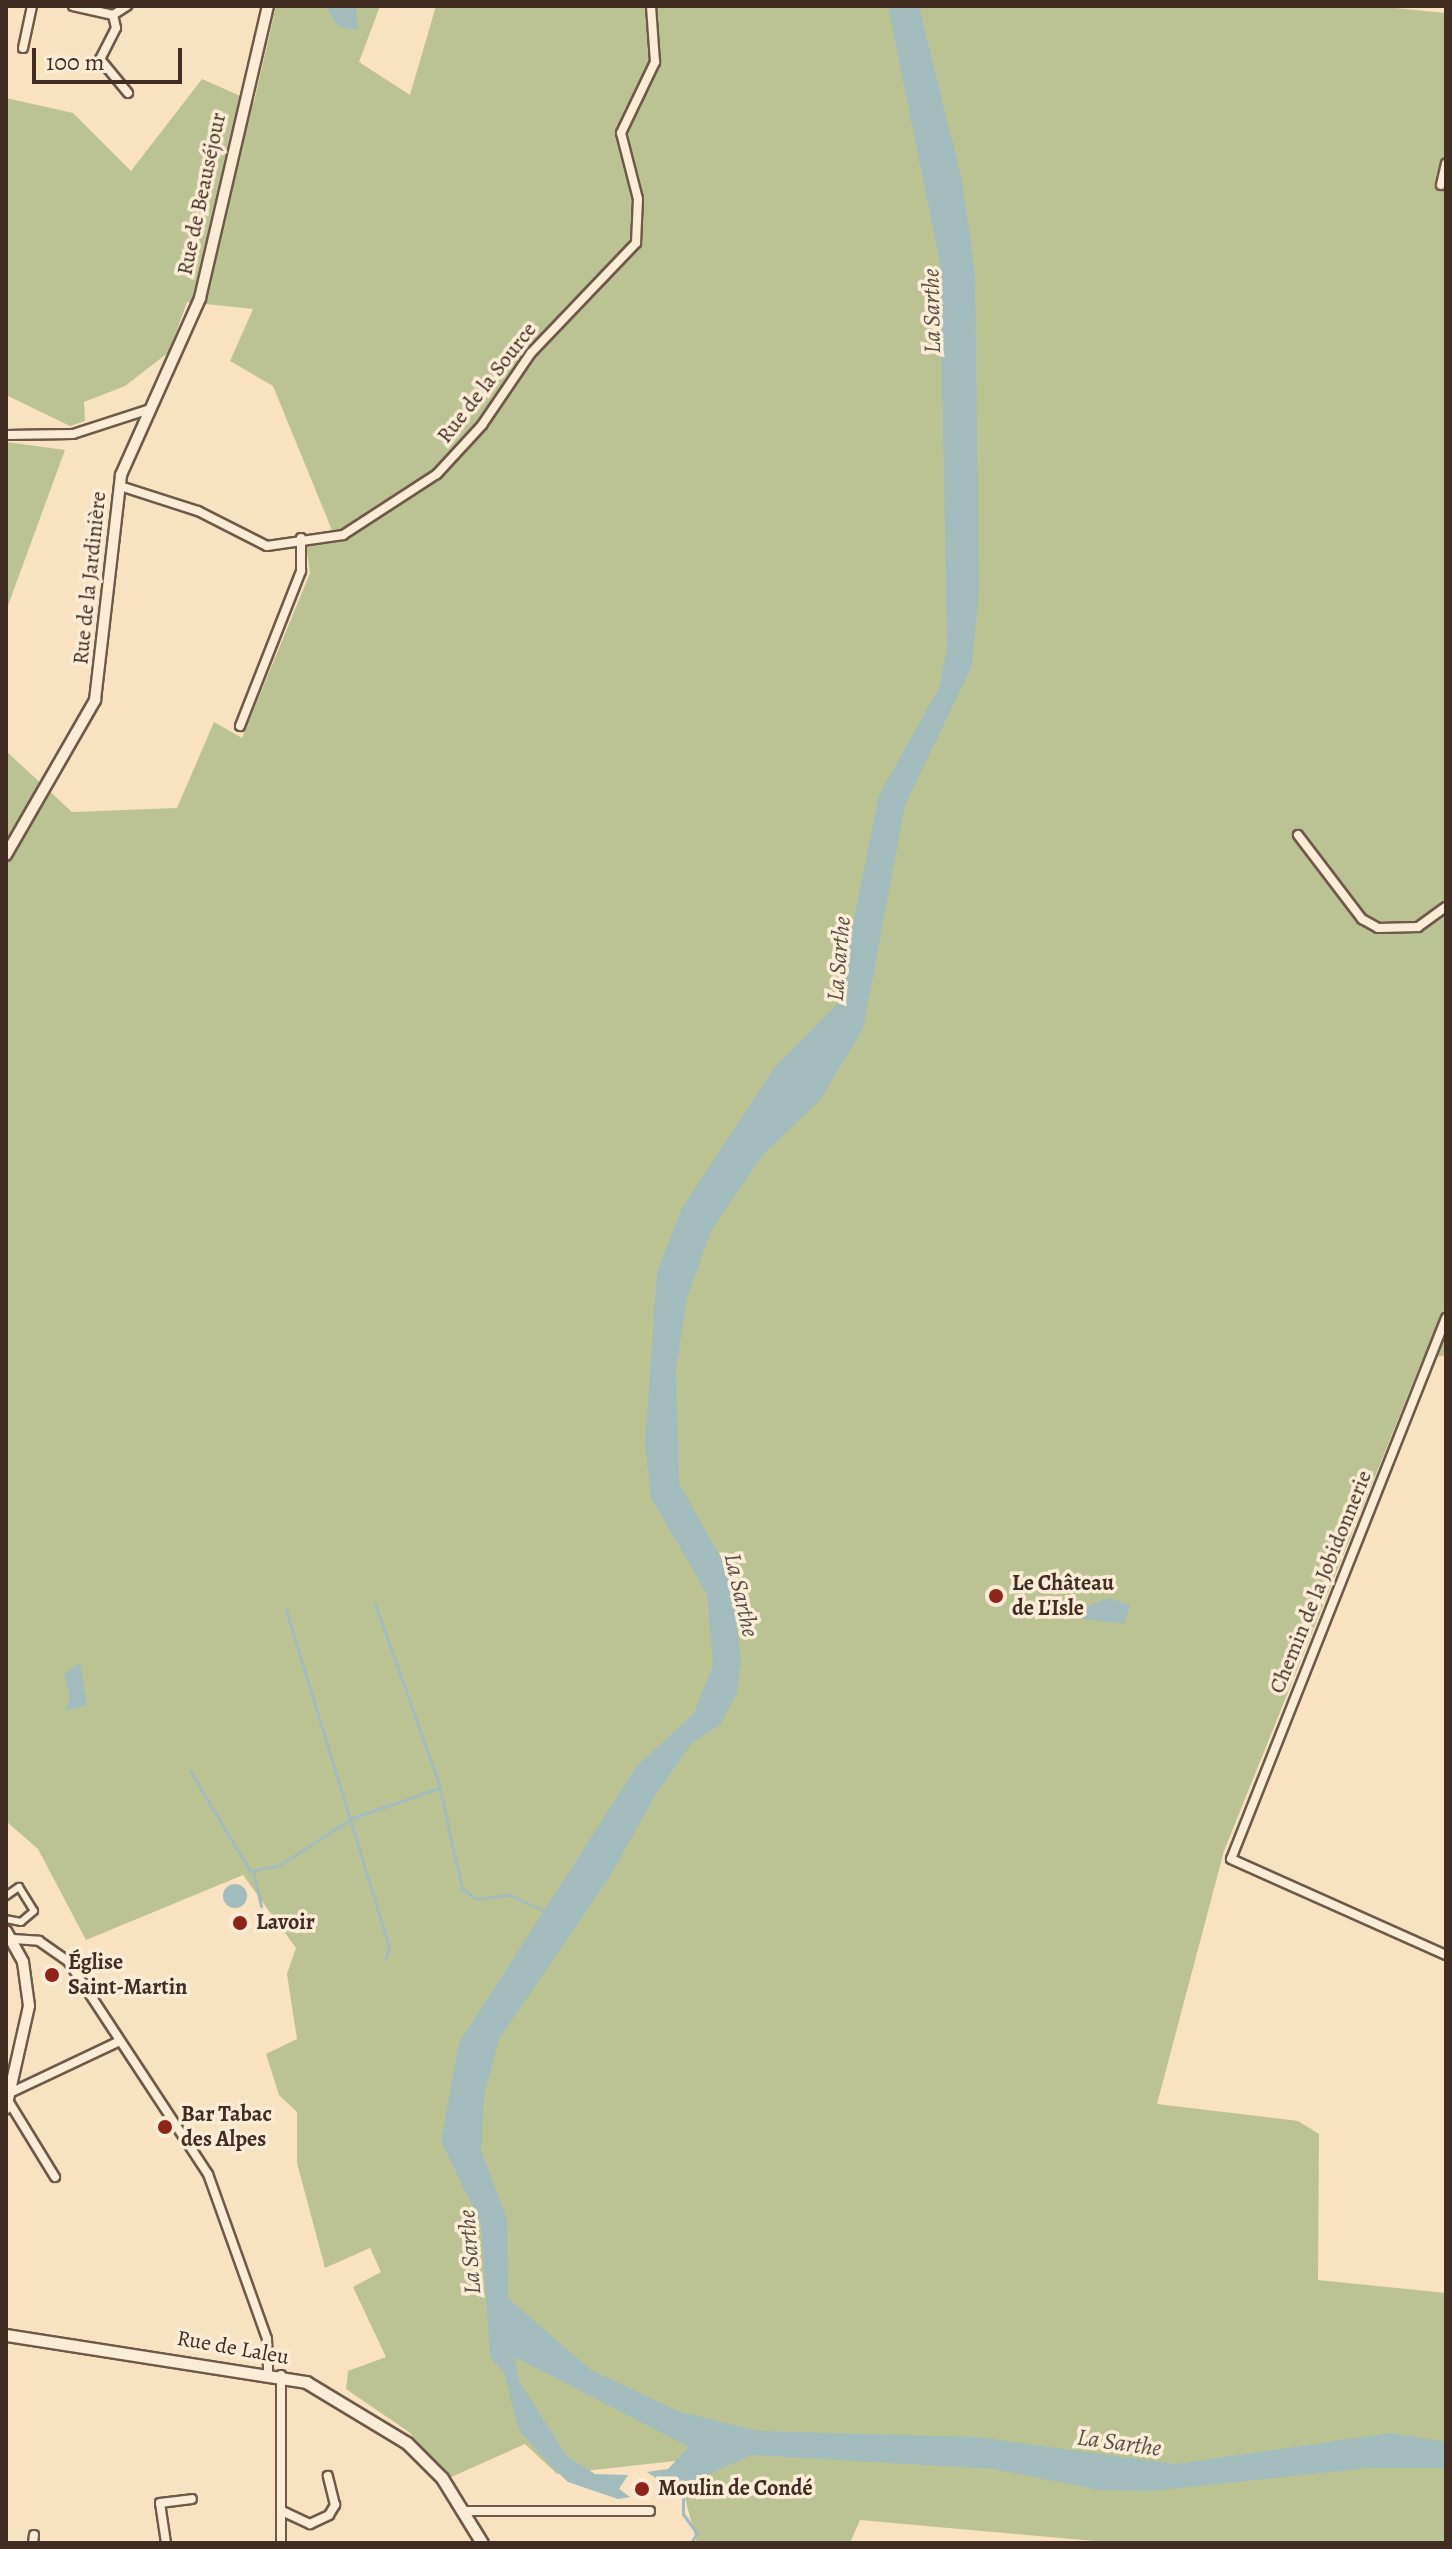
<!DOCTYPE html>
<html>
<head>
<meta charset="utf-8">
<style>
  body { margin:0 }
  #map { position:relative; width:1452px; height:2549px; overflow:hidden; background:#f8e2bf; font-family:Alegreya,serif }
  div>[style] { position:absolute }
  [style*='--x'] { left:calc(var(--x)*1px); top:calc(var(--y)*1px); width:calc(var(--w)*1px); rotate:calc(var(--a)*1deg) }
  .green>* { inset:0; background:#bcc393 }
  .water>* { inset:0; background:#a2bbbc }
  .round { border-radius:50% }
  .stream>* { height:3px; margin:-1.5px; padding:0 1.5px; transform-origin:1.5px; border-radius:1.5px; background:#a2bbbc }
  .roads { filter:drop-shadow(2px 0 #6f5a49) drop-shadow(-2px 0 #6f5a49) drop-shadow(0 2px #6f5a49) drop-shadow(0 -2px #6f5a49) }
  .pedestrian>* { height:6px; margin:-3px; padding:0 3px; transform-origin:3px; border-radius:3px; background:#faecd5 }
  .minor>* { height:8px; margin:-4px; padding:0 4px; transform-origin:4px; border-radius:4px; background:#faecd5 }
  .tertiary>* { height:10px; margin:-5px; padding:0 5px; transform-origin:5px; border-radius:5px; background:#faecd5 }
  .secondary>* { height:11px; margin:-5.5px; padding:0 5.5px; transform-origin:5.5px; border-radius:5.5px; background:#faecd5 }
  .dots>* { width:22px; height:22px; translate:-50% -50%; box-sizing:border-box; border:4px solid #faecd5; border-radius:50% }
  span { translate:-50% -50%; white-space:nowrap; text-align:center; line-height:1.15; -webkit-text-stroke:7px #faecd5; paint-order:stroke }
  .street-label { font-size:22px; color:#412d22 }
  .poi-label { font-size:22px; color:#412d22; font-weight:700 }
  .left { translate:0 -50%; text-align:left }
  .water-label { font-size:24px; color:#595048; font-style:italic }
  .frame { position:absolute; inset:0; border:8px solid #412d22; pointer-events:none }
  .scale { position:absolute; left:32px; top:48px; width:150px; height:36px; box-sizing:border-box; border:4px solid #412d22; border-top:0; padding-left:10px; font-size:24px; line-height:28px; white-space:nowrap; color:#412d22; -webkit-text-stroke:6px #faecd5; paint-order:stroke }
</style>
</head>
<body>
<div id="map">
  <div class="green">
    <div style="clip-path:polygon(276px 6px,380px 6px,359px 62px,410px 95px,436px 6px,1374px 6px,1446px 13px,1446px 1355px,1422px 1360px,1224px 1851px,1157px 2104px,1298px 2121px,1319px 2134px,1318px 2280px,1446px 2293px,1446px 2543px,1117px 2543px,860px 2520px,850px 2543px,697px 2543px,675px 2461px,557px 2474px,525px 2444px,449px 2478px,409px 2432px,346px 2389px,348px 2371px,386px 2357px,353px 2287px,381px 2272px,370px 2248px,325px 2268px,297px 2163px,297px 2112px,279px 2095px,266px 2054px,297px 2039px,287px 1974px,296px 1948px,243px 1875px,86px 1940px,38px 1849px,6px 1821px,6px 751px,72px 812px,177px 808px,214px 722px,242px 738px,310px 573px,306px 546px,334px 535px,273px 386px,230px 361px,253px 309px,187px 302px,169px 352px,125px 386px,84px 402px,85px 421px,70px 426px,6px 395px,6px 98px,73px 113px,131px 171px,202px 79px,254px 102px)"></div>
    <div style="clip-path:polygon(6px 442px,65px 450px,6px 611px)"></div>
  </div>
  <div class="water">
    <div style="clip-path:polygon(325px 6px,356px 6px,358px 30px,339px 27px)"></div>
    <div style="clip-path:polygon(888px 6px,919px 6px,962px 181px,975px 273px,979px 588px,972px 666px,905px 805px,863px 1029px,820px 1100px,763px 1155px,711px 1231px,687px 1298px,676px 1368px,679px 1483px,731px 1576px,741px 1663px,737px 1693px,720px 1725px,691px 1744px,653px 1799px,609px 1878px,499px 2039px,484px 2095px,481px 2150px,507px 2219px,508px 2298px,591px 2370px,680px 2412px,758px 2431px,976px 2437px,1176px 2464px,1390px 2433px,1446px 2442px,1446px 2468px,1369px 2468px,1151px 2491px,1099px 2490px,993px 2469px,752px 2455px,653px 2499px,666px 2485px,647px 2472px,668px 2469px,689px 2447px,515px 2357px,519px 2381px,567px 2456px,595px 2474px,628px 2475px,619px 2489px,630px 2497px,618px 2499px,568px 2482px,551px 2466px,519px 2430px,504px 2373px,490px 2357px,481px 2224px,441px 2141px,459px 2043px,637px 1766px,694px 1713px,713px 1665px,707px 1594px,651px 1498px,645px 1442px,657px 1272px,682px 1208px,774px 1068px,837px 1004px,879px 795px,939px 688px,947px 648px,940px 263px)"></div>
    <div style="clip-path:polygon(1109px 1598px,1130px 1605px,1124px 1624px,1083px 1619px,1083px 1608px)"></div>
    <div style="clip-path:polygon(80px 1663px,87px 1705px,65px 1711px,70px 1696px,64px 1674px)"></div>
    <div class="round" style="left:223px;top:1884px;width:24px;height:24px"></div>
  </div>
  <div class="stream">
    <div style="--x:375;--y:1604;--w:188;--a:70.4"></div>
    <div style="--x:438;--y:1781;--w:110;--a:77.4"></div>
    <div style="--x:462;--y:1888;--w:17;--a:40"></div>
    <div style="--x:475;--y:1899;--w:35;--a:-7"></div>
    <div style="--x:510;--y:1895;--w:40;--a:25"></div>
    <div style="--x:286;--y:1610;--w:352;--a:73"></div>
    <div style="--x:389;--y:1947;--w:13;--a:108"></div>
    <div style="--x:190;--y:1771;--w:117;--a:59"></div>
    <div style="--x:250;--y:1871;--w:31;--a:-11"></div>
    <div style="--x:280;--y:1865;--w:86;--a:-33.1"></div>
    <div style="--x:352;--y:1818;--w:92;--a:-19"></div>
    <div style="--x:253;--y:1871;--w:36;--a:77"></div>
    <div style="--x:683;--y:2487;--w:27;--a:90"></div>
    <div style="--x:683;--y:2514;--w:24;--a:54"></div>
    <div style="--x:697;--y:2533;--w:12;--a:121"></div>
  </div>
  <div class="roads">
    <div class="pedestrian">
      <div style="--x:6;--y:1896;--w:16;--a:-35"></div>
      <div style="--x:19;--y:1887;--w:28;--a:58"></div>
      <div style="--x:34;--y:1911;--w:17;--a:140"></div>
      <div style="--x:21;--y:1922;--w:15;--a:-169"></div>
    </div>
    <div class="minor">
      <div style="--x:73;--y:6;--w:41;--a:12.7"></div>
      <div style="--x:113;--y:15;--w:17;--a:-33"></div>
      <div style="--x:113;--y:15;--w:13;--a:77"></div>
      <div style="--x:116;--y:28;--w:35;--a:117"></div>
      <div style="--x:100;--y:59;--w:44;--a:50.5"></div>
      <div style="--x:23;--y:48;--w:43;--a:-77.9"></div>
      <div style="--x:1441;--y:185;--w:22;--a:-77"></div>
      <div style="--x:6;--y:435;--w:67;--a:-0.9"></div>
      <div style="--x:73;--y:434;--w:81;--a:-18"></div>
      <div style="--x:120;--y:486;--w:82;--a:17.8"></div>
      <div style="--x:198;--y:511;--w:77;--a:26.9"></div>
      <div style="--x:267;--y:546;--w:77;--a:-8.2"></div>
      <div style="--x:343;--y:535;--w:112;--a:-33"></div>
      <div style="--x:437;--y:474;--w:67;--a:-47.4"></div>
      <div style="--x:482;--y:425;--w:87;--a:-55.8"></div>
      <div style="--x:531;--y:353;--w:152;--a:-46.3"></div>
      <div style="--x:636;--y:243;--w:44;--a:-87.4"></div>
      <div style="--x:638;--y:199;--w:68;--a:-104.4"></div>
      <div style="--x:621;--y:133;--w:79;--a:-64.4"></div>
      <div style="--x:655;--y:62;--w:56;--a:-94.1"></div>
      <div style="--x:240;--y:726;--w:167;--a:-68.5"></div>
      <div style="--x:301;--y:571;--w:33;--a:-90"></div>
      <div style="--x:1298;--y:835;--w:106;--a:52.7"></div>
      <div style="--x:1362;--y:919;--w:18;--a:29"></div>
      <div style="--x:1378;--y:928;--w:40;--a:-1.4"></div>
      <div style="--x:1418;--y:927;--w:34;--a:-36"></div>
      <div style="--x:1446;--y:1318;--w:582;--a:111.67"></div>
      <div style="--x:1231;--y:1859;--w:235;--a:24.1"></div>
      <div style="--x:13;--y:1939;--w:26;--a:4"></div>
      <div style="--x:39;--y:1941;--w:35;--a:35"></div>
      <div style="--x:68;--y:1961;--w:255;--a:56.7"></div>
      <div style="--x:208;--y:2174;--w:175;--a:70.3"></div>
      <div style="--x:267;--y:2339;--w:32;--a:88"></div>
      <div style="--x:12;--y:2092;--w:119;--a:-25.3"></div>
      <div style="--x:9;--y:2102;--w:88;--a:58.5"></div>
      <div style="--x:281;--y:2375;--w:168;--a:90"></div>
      <div style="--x:282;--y:2511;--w:31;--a:25"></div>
      <div style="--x:310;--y:2524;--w:21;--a:-25"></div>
      <div style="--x:329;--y:2515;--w:12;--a:-59"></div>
      <div style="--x:335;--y:2505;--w:30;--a:-104"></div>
      <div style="--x:463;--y:2511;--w:187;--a:0"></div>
      <div style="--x:33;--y:2543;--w:8;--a:-83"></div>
      <div style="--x:166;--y:2543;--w:40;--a:-98.5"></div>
      <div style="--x:160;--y:2503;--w:32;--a:-7"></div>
    </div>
    <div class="tertiary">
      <div style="--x:6;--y:855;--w:179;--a:-60.1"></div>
      <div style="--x:95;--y:700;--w:226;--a:-83.4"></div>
      <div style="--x:121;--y:475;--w:194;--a:-65.9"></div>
      <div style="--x:200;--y:298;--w:300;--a:-76.9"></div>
      <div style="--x:6;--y:1931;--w:35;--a:61"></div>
      <div style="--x:23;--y:1962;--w:44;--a:82.2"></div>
      <div style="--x:29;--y:2006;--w:105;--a:102.7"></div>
    </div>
    <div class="secondary">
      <div style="--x:6;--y:2335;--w:304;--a:8.9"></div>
      <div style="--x:306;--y:2382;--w:118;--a:31.1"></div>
      <div style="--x:407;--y:2443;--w:49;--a:45"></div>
      <div style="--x:442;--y:2478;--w:76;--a:58.4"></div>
    </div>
  </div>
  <div class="dots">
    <div style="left:996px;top:1596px;background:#8f2418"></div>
    <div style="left:240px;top:1923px;background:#8f2418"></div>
    <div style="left:52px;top:1975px;background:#8f2418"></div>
    <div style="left:165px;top:2127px;background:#8f2418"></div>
    <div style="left:642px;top:2489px;background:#8f2418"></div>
  </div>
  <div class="street-label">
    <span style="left:202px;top:194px;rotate:-78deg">Rue de Beauséjour</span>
    <span style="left:487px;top:383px;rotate:-52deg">Rue de la Source</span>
    <span style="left:90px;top:578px;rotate:-84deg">Rue de la Jardinière</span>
    <span style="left:1321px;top:1582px;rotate:-68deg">Chemin de la Jobidonnerie</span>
    <span style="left:233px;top:2348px;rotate:10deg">Rue de Laleu</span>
  </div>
  <div class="poi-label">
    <span class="left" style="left:1012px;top:1596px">Le Château<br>de L'Isle</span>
    <span class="left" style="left:256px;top:1923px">Lavoir</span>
    <span class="left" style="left:68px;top:1975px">Église<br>Saint-Martin</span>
    <span class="left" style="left:181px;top:2127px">Bar Tabac<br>des Alpes</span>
    <span class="left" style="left:658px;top:2489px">Moulin de Condé</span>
  </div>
  <div class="water-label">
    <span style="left:932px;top:311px;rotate:-91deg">La Sarthe</span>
    <span style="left:839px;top:959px;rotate:-85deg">La Sarthe</span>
    <span style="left:741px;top:1595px;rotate:77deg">La Sarthe</span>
    <span style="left:470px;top:2252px;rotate:-94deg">La Sarthe</span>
    <span style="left:1119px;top:2443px;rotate:8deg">La Sarthe</span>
  </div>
  <div class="frame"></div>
  <div class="scale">100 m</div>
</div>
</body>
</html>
